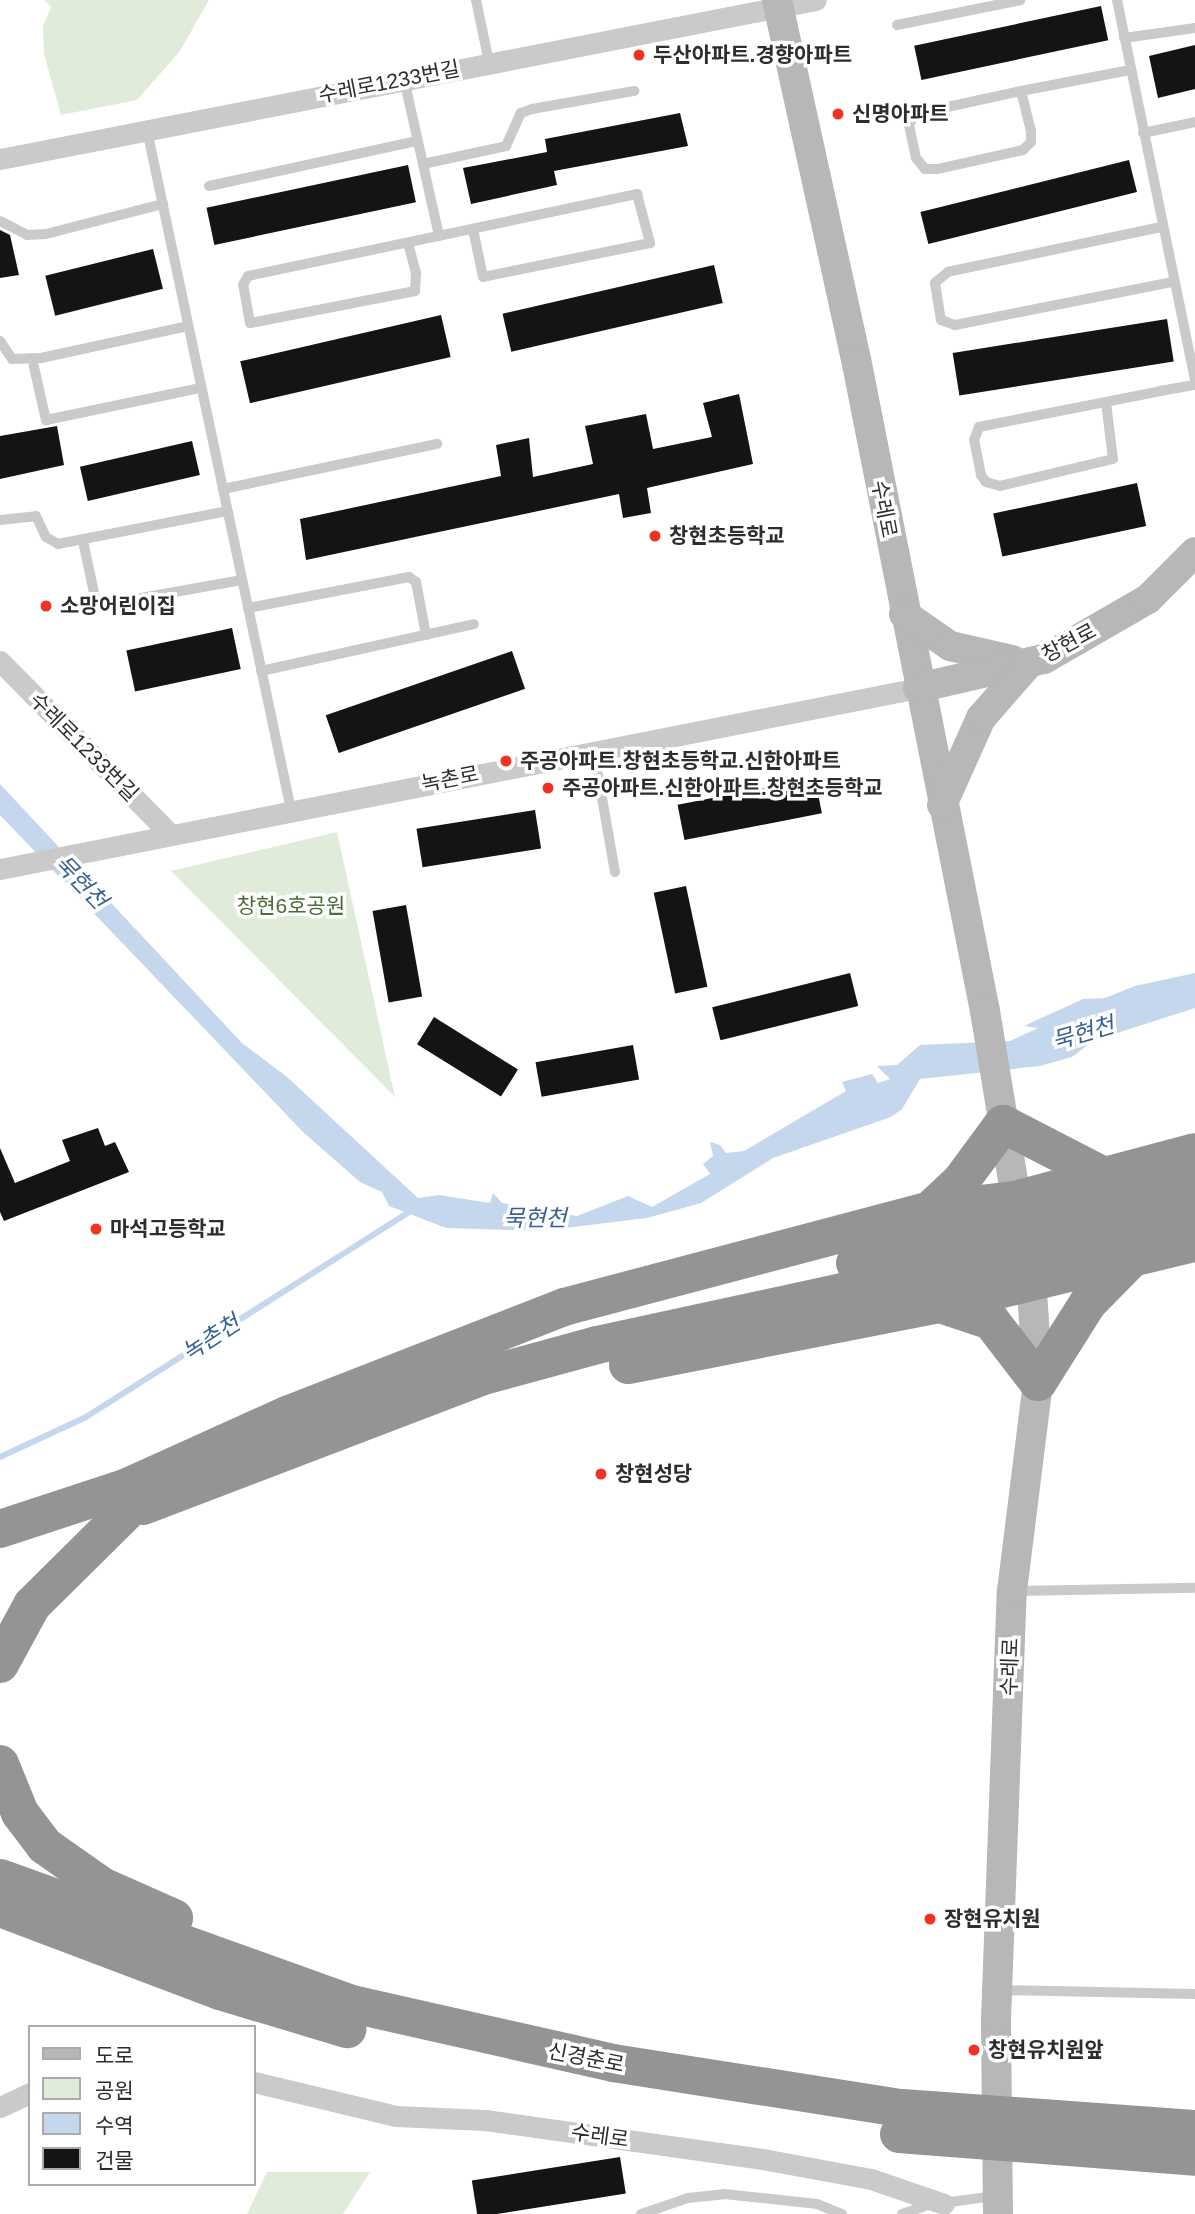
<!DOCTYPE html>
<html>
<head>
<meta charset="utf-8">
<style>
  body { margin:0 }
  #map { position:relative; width:1195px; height:2214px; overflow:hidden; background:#fff; font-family:Arial,"Noto Sans KR",sans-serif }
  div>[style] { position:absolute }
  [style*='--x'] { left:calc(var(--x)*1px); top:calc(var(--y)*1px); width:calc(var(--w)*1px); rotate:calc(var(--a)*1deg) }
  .green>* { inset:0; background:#e0ecd9 }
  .water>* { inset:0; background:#c4d7ed }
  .stream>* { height:6px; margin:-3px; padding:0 3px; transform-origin:3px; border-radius:3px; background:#c4d7ed }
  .building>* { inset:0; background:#141414; transform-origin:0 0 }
  .lane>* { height:10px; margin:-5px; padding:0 5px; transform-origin:5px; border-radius:5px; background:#cacaca }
  .street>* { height:21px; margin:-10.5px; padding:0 10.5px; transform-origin:10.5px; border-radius:10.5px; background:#cacaca }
  .secondary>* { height:30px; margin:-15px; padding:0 15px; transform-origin:15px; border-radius:15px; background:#b7b7b7 }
  .highway>* { height:38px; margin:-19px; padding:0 19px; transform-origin:19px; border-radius:19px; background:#949494 }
  .highway-bridge>* { height:38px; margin:-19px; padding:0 19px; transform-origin:19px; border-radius:19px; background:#949494 }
  .dots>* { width:19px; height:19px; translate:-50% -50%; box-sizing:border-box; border:4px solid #fff; border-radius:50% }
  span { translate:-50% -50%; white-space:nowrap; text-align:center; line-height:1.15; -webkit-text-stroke:7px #fff; paint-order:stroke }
  .poi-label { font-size:21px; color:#2d2d2d; font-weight:700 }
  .left { translate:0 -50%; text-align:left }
  .street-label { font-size:21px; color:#2d2d2d }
  .park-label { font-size:21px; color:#486b38 }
  .water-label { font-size:23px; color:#366293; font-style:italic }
  .legend { position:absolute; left:28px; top:2025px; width:228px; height:161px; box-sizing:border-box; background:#fff; border:2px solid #ababab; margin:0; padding:9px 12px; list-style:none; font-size:21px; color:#2d2d2d }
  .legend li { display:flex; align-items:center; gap:14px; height:35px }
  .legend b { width:35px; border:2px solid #ababab }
</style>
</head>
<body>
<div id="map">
  <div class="green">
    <div style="clip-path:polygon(45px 0,209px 0,180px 51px,137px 100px,61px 115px,44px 54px,43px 26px,51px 7px)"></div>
    <div style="clip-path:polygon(337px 832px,395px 1097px,171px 871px)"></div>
    <div style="clip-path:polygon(267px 2172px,370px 2172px,343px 2214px,247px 2214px)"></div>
  </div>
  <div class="water">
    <div style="clip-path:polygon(0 784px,242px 1043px,287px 1077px,418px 1198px,439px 1195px,490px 1203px,493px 1193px,502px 1203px,577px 1216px,628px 1196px,652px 1207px,710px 1174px,703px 1164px,713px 1156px,710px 1142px,720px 1145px,726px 1153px,744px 1151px,846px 1091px,842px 1082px,872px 1074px,878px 1083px,890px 1079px,877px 1066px,897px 1065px,920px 1045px,1010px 1041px,1038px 1028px,1024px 1026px,1083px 999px,1105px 998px,1135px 986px,1195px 973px,1195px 1008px,1117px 1033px,1089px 1044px,1072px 1057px,1040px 1066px,920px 1079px,902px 1109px,891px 1117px,773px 1158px,701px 1203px,647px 1218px,540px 1231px,446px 1228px,389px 1206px,382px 1192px,360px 1182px,303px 1132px,0 815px)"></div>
  </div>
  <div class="stream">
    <div style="--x:0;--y:1457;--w:95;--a:-24.9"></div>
    <div style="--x:86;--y:1417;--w:386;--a:-32.4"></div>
  </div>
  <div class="building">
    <div style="left:1101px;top:6px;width:35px;height:191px;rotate:78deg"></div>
    <div style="clip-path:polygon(1195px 45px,1195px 89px,1158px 98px,1149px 56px)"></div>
    <div style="clip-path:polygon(680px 113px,688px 146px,554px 171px,557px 185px,471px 204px,463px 168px,547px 152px,545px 139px)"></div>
    <div style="left:1129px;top:160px;width:33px;height:215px;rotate:76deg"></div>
    <div style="left:408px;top:165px;width:38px;height:206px;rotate:78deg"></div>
    <div style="clip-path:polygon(0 230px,10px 235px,19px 275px,0 278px)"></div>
    <div style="left:153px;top:249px;width:41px;height:111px;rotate:76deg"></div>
    <div style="left:714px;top:265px;width:39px;height:217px;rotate:77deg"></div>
    <div style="left:441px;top:315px;width:43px;height:206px;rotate:77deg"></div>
    <div style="left:1167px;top:319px;width:43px;height:217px;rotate:81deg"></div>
    <div style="clip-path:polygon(739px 394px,753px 464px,647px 488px,651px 513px,623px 518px,619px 494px,306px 560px,300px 519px,501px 476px,496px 445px,529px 438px,533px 477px,593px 464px,585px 426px,646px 414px,653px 449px,712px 437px,703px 403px)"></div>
    <div style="clip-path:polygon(57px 426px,64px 465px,0 479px,0 436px)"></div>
    <div style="left:192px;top:441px;width:35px;height:115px;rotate:77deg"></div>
    <div style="left:1137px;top:483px;width:44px;height:147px;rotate:78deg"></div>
    <div style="left:232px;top:628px;width:42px;height:108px;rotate:78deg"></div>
    <div style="left:512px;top:651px;width:40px;height:197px;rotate:71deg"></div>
    <div style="left:815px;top:778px;width:36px;height:140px;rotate:79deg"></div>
    <div style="left:535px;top:810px;width:39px;height:120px;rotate:81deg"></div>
    <div style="left:686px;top:886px;width:103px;height:33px;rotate:78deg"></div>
    <div style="left:406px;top:905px;width:93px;height:34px;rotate:80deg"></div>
    <div style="left:850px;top:973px;width:34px;height:142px;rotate:76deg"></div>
    <div style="left:434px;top:1017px;width:99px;height:32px;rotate:32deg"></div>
    <div style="left:633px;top:1045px;width:35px;height:99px;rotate:80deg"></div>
    <div style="clip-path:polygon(98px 1128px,105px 1146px,115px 1142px,129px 1172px,4px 1221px,0 1212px,0 1148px,15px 1183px,70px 1161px,62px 1140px)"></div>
    <div style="left:620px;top:2157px;width:37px;height:150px;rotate:81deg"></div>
  </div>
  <div class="lane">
    <div style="--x:476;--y:0;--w:63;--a:78.2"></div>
    <div style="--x:1117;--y:0;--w:388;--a:78.4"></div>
    <div style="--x:897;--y:25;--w:126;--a:-11.4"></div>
    <div style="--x:1124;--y:38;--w:72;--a:-8"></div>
    <div style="--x:404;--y:79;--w:161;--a:77.4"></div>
    <div style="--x:1021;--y:91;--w:41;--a:76"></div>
    <div style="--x:1031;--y:131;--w:11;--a:90"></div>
    <div style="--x:1031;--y:142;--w:11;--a:135"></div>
    <div style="--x:1023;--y:150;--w:88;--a:167.5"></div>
    <div style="--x:937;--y:169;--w:12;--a:180"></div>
    <div style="--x:925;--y:169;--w:14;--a:-129"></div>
    <div style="--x:916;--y:158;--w:34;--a:-102"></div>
    <div style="--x:909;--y:125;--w:13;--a:-61"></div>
    <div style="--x:915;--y:114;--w:108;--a:-12.2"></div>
    <div style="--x:1021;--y:91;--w:111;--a:-10.9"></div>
    <div style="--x:147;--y:130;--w:695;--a:78.04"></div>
    <div style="--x:1143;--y:133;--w:53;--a:-11.9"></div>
    <div style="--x:423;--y:164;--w:85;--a:-12.2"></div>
    <div style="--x:506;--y:146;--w:36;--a:-66"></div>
    <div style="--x:521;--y:113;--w:12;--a:-20"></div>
    <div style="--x:532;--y:109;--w:104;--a:-10"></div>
    <div style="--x:209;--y:186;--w:213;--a:-12.2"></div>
    <div style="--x:0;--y:221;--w:30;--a:27"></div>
    <div style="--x:27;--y:235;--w:19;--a:-3"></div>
    <div style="--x:46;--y:234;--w:121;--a:-14.4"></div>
    <div style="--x:1161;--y:227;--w:218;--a:168.1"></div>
    <div style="--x:948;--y:272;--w:17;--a:140"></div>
    <div style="--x:935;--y:283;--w:37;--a:81"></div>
    <div style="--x:941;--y:320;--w:15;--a:20"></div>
    <div style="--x:955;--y:325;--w:222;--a:-11.2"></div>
    <div style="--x:408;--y:243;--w:31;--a:75"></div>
    <div style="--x:416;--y:273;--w:18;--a:93"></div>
    <div style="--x:415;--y:291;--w:168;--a:169"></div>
    <div style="--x:250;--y:323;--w:39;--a:-100"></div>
    <div style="--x:243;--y:285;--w:10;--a:-61"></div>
    <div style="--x:248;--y:276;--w:398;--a:-11.9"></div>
    <div style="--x:637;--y:194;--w:51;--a:75.1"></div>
    <div style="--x:650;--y:243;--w:170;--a:168.5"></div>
    <div style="--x:483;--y:277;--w:49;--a:-101.8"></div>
    <div style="--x:0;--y:341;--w:22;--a:56"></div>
    <div style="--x:12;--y:359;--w:29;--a:-2"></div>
    <div style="--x:41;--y:358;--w:150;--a:-12.3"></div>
    <div style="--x:32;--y:358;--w:64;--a:77.3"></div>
    <div style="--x:46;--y:420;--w:158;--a:-11.7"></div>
    <div style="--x:1106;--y:402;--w:57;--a:83"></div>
    <div style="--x:1113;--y:459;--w:116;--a:166.6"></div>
    <div style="--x:1000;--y:486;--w:15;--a:-164"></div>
    <div style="--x:986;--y:482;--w:9;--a:-126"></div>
    <div style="--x:981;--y:475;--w:36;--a:-101"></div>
    <div style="--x:974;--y:440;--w:14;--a:-69"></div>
    <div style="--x:979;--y:427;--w:185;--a:-11.2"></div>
    <div style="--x:1160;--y:391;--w:36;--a:-10"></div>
    <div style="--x:223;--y:489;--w:219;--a:-11.9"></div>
    <div style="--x:0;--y:520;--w:36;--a:-6"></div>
    <div style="--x:36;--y:516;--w:23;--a:65"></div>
    <div style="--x:46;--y:537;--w:14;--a:30"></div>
    <div style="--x:58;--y:544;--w:172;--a:-11"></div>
    <div style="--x:83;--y:541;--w:62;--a:78"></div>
    <div style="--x:96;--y:602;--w:17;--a:3"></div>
    <div style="--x:113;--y:603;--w:131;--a:-10.1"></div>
    <div style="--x:248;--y:608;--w:164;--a:-10.9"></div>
    <div style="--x:409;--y:577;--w:9;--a:36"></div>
    <div style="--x:416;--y:582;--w:54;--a:79.3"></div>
    <div style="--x:261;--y:671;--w:218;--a:-12.4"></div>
    <div style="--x:594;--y:752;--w:122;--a:80.1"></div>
    <div style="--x:1015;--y:1591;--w:180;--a:-1"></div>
    <div style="--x:999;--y:1990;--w:196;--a:1.2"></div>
    <div style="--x:641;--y:2214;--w:50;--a:-18.8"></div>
    <div style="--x:688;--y:2198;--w:36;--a:-6"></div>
    <div style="--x:724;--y:2194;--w:94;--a:6.1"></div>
    <div style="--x:817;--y:2204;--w:27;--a:22"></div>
    <div style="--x:902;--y:2214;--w:28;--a:-19"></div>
    <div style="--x:928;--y:2205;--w:68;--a:-7.7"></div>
  </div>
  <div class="street">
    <div style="--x:0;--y:159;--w:831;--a:-11.03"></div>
    <div style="--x:0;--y:661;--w:241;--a:45.5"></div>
    <div style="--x:0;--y:869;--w:936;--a:-11.15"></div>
    <div style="--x:254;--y:2082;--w:146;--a:13.5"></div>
    <div style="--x:396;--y:2116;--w:89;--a:2.6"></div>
    <div style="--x:485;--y:2120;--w:281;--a:8"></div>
    <div style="--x:763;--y:2159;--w:110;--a:10.5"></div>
    <div style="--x:871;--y:2179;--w:77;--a:18.9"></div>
    <div style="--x:0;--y:2107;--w:33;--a:-25"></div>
  </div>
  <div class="secondary">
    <div style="--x:777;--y:0;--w:368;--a:77.6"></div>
    <div style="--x:856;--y:359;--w:665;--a:78.81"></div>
    <div style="--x:985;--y:1011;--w:214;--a:80.6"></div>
    <div style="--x:904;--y:614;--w:56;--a:34.8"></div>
    <div style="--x:950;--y:646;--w:64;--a:12.7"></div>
    <div style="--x:918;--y:688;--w:129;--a:-13"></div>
    <div style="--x:1044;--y:659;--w:120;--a:-30"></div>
    <div style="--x:1148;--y:599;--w:66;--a:-45"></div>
    <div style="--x:942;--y:805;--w:95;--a:-65.9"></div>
    <div style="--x:981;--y:718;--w:74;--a:-48.8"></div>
    <div style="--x:998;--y:2214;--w:194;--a:-90.6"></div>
    <div style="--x:996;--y:2020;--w:429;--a:-87.9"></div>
    <div style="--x:1012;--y:1591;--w:211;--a:-82.9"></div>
    <div style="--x:1038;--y:1382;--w:119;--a:-93.8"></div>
  </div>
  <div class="highway">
    <div style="--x:1083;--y:1207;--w:115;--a:-12.6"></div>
    <div style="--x:930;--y:1210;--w:42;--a:-43.1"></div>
    <div style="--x:961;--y:1181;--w:71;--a:-53.6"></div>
    <div style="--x:1003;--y:1124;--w:111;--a:27.3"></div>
    <div style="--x:1088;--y:1239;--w:111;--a:-14.7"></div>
    <div style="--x:855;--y:1263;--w:103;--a:-13.5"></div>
    <div style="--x:940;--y:1304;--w:54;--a:18.4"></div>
    <div style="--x:991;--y:1321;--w:77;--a:52.4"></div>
    <div style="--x:1038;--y:1382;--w:93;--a:-57.7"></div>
    <div style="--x:1088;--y:1303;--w:67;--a:-45.6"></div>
    <div style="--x:628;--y:1365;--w:318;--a:-11.1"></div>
    <div style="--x:940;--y:1304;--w:262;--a:-13.5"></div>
    <div style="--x:143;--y:1506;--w:361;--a:-20.9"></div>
    <div style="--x:480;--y:1377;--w:121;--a:-15.3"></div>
    <div style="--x:597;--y:1345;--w:372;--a:-12.2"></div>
    <div style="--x:0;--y:1529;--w:132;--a:-18.2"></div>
    <div style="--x:125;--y:1488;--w:178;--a:-24.3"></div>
    <div style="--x:287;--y:1415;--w:297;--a:-21.3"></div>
    <div style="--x:564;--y:1307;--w:379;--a:-14.8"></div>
    <div style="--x:930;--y:1210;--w:86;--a:-6.7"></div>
    <div style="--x:1015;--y:1200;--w:186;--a:-14.9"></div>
    <div style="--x:0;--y:1664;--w:67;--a:-61.5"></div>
    <div style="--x:32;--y:1605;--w:132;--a:-44.7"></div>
    <div style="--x:0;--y:1764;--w:53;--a:67.8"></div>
    <div style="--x:20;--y:1813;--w:41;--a:52.9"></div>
    <div style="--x:45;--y:1846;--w:70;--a:35.1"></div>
    <div style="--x:102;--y:1886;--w:79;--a:24"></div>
    <div style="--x:0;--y:1878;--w:374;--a:19.7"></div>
    <div style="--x:352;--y:2004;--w:268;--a:12.7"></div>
    <div style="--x:613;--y:2063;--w:292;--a:8.9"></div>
    <div style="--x:0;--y:1908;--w:235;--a:20.7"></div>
    <div style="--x:220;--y:1991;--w:133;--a:16.7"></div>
  </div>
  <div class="highway-bridge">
    <div style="--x:955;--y:1239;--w:132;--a:-14"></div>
    <div style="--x:961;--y:1266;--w:130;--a:-12"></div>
    <div style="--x:902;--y:2108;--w:294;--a:4.1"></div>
    <div style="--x:899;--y:2134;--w:297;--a:4.4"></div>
  </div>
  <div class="dots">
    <div style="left:639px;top:55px;background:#f03223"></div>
    <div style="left:838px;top:114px;background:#f03223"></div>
    <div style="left:655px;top:536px;background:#f03223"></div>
    <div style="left:46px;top:606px;background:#f03223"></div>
    <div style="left:506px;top:761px;background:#f03223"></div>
    <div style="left:548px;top:788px;background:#f03223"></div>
    <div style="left:96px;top:1229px;background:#f03223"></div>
    <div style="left:601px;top:1474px;background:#f03223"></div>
    <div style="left:930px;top:1919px;background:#f03223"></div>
    <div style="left:974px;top:2050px;background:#f03223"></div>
  </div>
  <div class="poi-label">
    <span class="left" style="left:653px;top:55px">두산아파트.경향아파트</span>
    <span class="left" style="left:852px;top:114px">신명아파트</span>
    <span class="left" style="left:669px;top:536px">창현초등학교</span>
    <span class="left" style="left:60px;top:606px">소망어린이집</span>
    <span class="left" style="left:520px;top:761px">주공아파트.창현초등학교.신한아파트</span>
    <span class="left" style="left:562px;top:788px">주공아파트.신한아파트.창현초등학교</span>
    <span class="left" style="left:110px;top:1229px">마석고등학교</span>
    <span class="left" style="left:615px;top:1474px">창현성당</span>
    <span class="left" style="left:944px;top:1919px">장현유치원</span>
    <span class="left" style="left:988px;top:2050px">창현유치원앞</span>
  </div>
  <div class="street-label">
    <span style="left:389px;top:82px;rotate:-11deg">수레로1233번길</span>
    <span style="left:884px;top:509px;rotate:79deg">수레로</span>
    <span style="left:1069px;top:643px;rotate:-28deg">창현로</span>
    <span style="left:84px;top:747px;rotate:45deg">수레로1233번길</span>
    <span style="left:450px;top:779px;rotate:-11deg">녹촌로</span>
    <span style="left:1010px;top:1667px;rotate:-88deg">수레로</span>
    <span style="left:586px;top:2058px;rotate:11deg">신경춘로</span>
    <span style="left:600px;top:2136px;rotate:8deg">수레로</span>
  </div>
  <div class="park-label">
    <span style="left:291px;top:906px">창현6호공원</span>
  </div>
  <div class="water-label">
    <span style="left:81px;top:882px;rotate:46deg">묵현천</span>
    <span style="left:1083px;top:1033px;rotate:-16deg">묵현천</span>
    <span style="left:535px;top:1218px">묵현천</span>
    <span style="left:211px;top:1338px;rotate:-33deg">녹촌천</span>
  </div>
  <ul class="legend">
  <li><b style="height:9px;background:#b7b7b7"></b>도로</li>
  <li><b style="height:19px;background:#e0ecd9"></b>공원</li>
  <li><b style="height:19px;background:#c4d7ed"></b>수역</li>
  <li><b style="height:19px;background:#141414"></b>건물</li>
  </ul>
</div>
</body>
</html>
